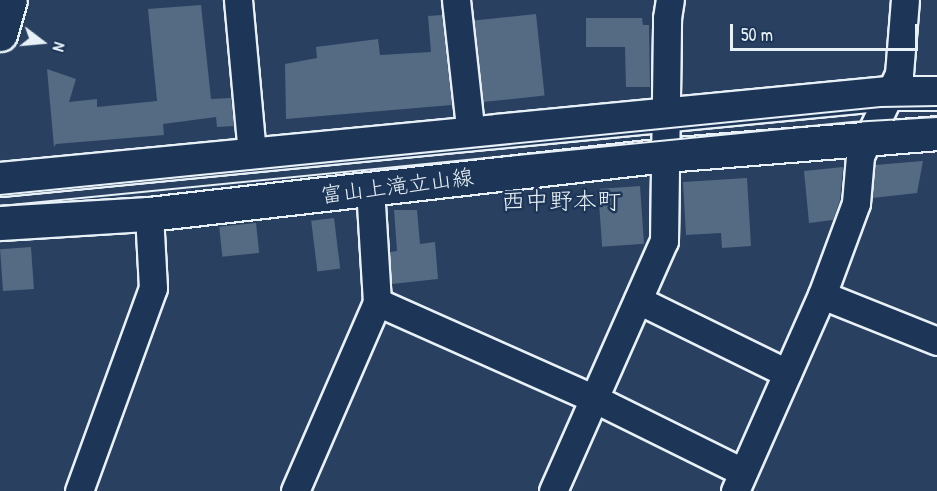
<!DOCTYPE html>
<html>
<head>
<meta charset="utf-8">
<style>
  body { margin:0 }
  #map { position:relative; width:937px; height:491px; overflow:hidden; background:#294061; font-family:"Patrick Hand","Klee One",sans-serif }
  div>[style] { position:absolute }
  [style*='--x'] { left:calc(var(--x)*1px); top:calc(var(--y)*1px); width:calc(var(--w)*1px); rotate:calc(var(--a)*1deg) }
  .building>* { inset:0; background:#556a83; transform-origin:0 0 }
  .roads { filter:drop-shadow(2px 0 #e8f1f8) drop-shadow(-2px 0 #e8f1f8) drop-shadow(0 2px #e8f1f8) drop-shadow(0 -2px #e8f1f8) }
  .street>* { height:27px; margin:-13.5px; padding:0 13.5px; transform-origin:13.5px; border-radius:13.5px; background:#1d3557 }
  .primary>* { height:33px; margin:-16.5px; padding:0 16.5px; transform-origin:16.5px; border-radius:16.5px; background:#1d3557 }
  .tram>* { height:1.5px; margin:-0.75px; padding:0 0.75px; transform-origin:0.75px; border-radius:0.75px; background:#e8f1f8 }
  span { translate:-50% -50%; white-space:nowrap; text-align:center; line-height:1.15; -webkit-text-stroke:5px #1d3557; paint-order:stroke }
  .street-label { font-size:22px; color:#e8f1f8 }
  .neighbourhood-label { font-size:24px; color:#e8f1f8 }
  .north { position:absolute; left:12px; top:12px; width:60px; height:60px; -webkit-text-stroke:4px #1d3557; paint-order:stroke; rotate:106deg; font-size:16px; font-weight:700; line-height:24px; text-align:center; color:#e8f1f8 }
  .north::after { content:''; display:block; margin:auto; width:21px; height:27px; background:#e8f1f8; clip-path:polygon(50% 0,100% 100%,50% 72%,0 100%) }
  .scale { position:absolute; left:730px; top:24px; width:188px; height:27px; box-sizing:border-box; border:3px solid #e8f1f8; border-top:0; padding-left:8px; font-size:18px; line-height:21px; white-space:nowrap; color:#e8f1f8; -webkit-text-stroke:4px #1d3557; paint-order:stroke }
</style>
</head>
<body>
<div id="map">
  <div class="building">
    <div style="clip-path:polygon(201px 5px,211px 99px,231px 98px,234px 126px,217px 127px,216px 117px,163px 124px,164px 135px,56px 144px,54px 147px,47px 69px,76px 79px,69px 102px,97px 99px,97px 107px,157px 101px,148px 9px)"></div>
    <div style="left:536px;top:14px;width:82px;height:62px;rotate:84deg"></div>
    <div style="clip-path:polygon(442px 15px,452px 105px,286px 119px,285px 64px,317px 58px,316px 47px,378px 39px,380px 55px,431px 52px,428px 16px)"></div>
    <div style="clip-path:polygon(586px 18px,642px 18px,643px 25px,649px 25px,650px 87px,626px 87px,625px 47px,586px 47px)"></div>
    <div style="clip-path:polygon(923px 161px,917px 193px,872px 198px,875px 165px)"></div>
    <div style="clip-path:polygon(843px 167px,840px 200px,833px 220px,809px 223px,804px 171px)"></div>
    <div style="clip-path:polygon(747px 178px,751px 246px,722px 248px,721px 233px,686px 235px,683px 182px)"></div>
    <div style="left:640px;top:186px;width:58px;height:42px;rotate:86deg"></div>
    <div style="clip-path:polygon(394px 210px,417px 210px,420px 244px,435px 242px,438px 279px,392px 284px,390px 252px,397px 251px)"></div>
    <div style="left:334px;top:218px;width:51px;height:23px;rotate:83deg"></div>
    <div style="left:256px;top:223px;width:30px;height:37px;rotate:84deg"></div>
    <div style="left:31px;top:247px;width:42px;height:31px;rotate:86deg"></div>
  </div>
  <div class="roads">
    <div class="street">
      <div style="--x:238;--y:0;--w:156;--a:84.8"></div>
      <div style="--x:456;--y:0;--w:137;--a:83.7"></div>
      <div style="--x:822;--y:295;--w:124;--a:21.8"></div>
      <div style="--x:638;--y:300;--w:166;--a:26.1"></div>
      <div style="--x:377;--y:302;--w:236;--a:24"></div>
      <div style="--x:593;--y:398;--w:167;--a:26.3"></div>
      <div style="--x:79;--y:491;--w:216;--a:-70"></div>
      <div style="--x:153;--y:288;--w:74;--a:-93.1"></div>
      <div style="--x:295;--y:491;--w:206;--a:-66.5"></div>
      <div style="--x:377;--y:302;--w:113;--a:-93.5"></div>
      <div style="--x:553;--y:491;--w:274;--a:-66.1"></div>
      <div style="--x:664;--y:241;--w:223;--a:-89.2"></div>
      <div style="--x:667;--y:18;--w:18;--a:-81"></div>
      <div style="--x:735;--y:491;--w:214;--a:-66.1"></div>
      <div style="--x:822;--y:295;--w:98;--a:-69.7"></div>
      <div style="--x:856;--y:203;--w:47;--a:-85.1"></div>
      <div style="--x:860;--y:156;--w:91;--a:-64.6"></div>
      <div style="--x:899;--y:74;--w:74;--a:-85.4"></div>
    </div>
    <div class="primary">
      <div style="--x:0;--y:34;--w:35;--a:-74"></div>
      <div style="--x:0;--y:179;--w:892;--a:-5.53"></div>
      <div style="--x:888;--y:93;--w:49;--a:0"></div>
      <div style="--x:0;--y:223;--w:149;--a:-3.5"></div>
      <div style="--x:149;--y:214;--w:519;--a:-6.52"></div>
      <div style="--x:665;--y:155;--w:273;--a:-4.6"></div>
    </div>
  </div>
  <div class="tram">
    <div style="--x:0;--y:195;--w:885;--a:-5.7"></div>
    <div style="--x:881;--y:107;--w:56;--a:-1"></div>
    <div style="--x:0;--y:206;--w:856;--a:-5.63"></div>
    <div style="--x:852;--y:122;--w:85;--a:-3.4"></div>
  </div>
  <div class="street-label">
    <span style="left:397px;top:186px;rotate:-7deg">富山上滝立山線</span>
  </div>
  <div class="neighbourhood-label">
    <span style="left:561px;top:201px">西中野本町</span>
  </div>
  <div class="north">N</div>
  <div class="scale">50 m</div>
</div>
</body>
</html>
